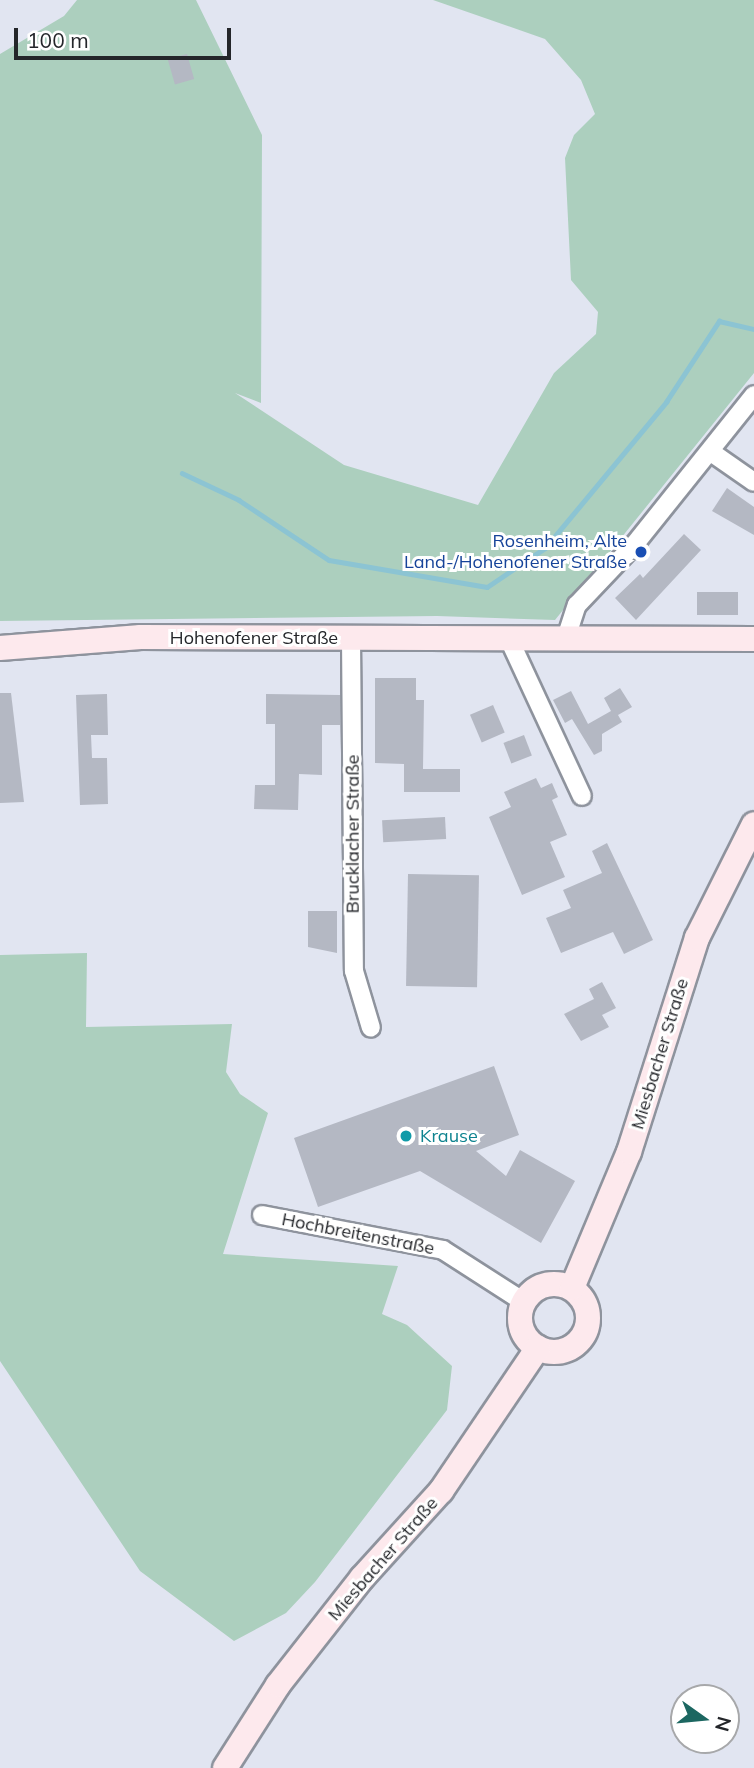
<!DOCTYPE html>
<html>
<head>
<meta charset="utf-8">
<style>
  body { margin:0 }
  #map { position:relative; width:754px; height:1768px; overflow:hidden; background:#e1e5f1; font-family:Mulish,sans-serif }
  div>[style] { position:absolute }
  [style*='--x'] { left:calc(var(--x)*1px); top:calc(var(--y)*1px); width:calc(var(--w)*1px); rotate:calc(var(--a)*1deg) }
  .green>* { inset:0; background:#accfbe }
  .stream>* { height:4.5px; margin:-2.25px; padding:0 2.25px; transform-origin:2.25px; border-radius:2.25px; background:#8cc4d3 }
  .building>* { inset:0; background:#b4b8c3; transform-origin:0 0 }
  .roads { filter:drop-shadow(2px 0 #8e939d) drop-shadow(-2px 0 #8e939d) drop-shadow(0 2px #8e939d) drop-shadow(0 -2px #8e939d) }
  .street>* { height:18px; margin:-9px; padding:0 9px; transform-origin:9px; border-radius:9px; background:#fff }
  .secondary>* { height:24px; margin:-12px; padding:0 12px; transform-origin:12px; border-radius:12px; background:#fde9ed }
  .secondary>.ring { margin:-12px; padding:0; box-sizing:content-box; background:none; border:24px solid #fde9ed; border-radius:50% }
  .dots>* { width:19px; height:19px; translate:-50% -50%; box-sizing:border-box; border:4px solid #fff; border-radius:50% }
  span { translate:-50% -50%; white-space:nowrap; text-align:center; line-height:1.15; -webkit-text-stroke:6px #fff; paint-order:stroke }
  .transit-label { font-size:18px; color:#164399 }
  .right { translate:-100% -50%; text-align:right }
  .street-label { font-size:18px; color:#24262a }
  .culture-label { font-size:18px; color:#0d838f }
  .left { translate:0 -50%; text-align:left }
  .north { position:absolute; left:670px; top:1684px; width:70px; height:70px; box-sizing:border-box; background:#fff; border:2px solid #a7a8aa; border-radius:50%; rotate:105deg; font-size:19px; font-weight:700; line-height:28px; text-align:center; color:#24262a }
  .north::after { content:''; display:block; margin:auto; width:24px; height:32px; background:#1c6761; clip-path:polygon(50% 0,100% 100%,50% 72%,0 100%) }
  .scale { position:absolute; left:14px; top:28px; width:217px; height:32px; box-sizing:border-box; border:4px solid #24262a; border-top:0; padding-left:9px; font-size:21px; line-height:24px; white-space:nowrap; color:#24262a; -webkit-text-stroke:5px #fff; paint-order:stroke }
</style>
</head>
<body>
<div id="map">
  <div class="green">
    <div style="clip-path:polygon(77px 0,196px 0,262px 135px,261px 403px,235px 393px,344px 465px,478px 505px,554px 373px,596px 334px,598px 312px,571px 280px,565px 158px,574px 135px,595px 114px,581px 80px,545px 39px,433px 0,754px 0,754px 373px,555px 620px,437px 616px,0 621px,0 54px,64px 16px)"></div>
    <div style="clip-path:polygon(87px 953px,86px 1027px,232px 1024px,226px 1072px,240px 1094px,268px 1113px,223px 1254px,398px 1266px,382px 1314px,407px 1325px,452px 1366px,447px 1410px,315px 1582px,286px 1613px,234px 1641px,140px 1571px,0 1361px,0 955px)"></div>
  </div>
  <div class="stream">
    <div style="--x:182;--y:473;--w:63;--a:25.3"></div>
    <div style="--x:239;--y:500;--w:108;--a:33.7"></div>
    <div style="--x:329;--y:560;--w:160;--a:9.7"></div>
    <div style="--x:487;--y:587;--w:70;--a:-33.9"></div>
    <div style="--x:545;--y:548;--w:190;--a:-50.3"></div>
    <div style="--x:666;--y:402;--w:97;--a:-56.8"></div>
    <div style="--x:719;--y:321;--w:36;--a:13"></div>
  </div>
  <div class="building">
    <div style="left:187px;top:54px;width:26px;height:20px;rotate:74deg"></div>
    <div style="clip-path:polygon(727px 488px,754px 507px,754px 535px,712px 511px)"></div>
    <div style="clip-path:polygon(684px 534px,701px 550px,636px 620px,615px 598px,640px 574px,643px 578px)"></div>
    <div style="left:697px;top:592px;width:41px;height:23px"></div>
    <div style="clip-path:polygon(375px 678px,416px 678px,416px 700px,424px 700px,423px 769px,460px 769px,460px 792px,404px 792px,404px 764px,375px 763px)"></div>
    <div style="clip-path:polygon(620px 688px,632px 707px,618px 715px,622px 722px,602px 734px,602px 751px,594px 755px,572px 719px,565px 723px,553px 700px,571px 691px,588px 724px,611px 711px,604px 698px)"></div>
    <div style="clip-path:polygon(0 693px,11px 693px,24px 802px,0 803px)"></div>
    <div style="clip-path:polygon(107px 694px,108px 735px,91px 735px,92px 758px,107px 758px,108px 804px,80px 805px,76px 695px)"></div>
    <div style="clip-path:polygon(266px 694px,340px 695px,340px 725px,322px 725px,322px 775px,299px 774px,298px 810px,254px 809px,255px 785px,275px 785px,275px 724px,266px 724px)"></div>
    <div style="left:493px;top:705px;width:30px;height:25px;rotate:67deg"></div>
    <div style="left:524px;top:735px;width:22px;height:22px;rotate:69deg"></div>
    <div style="clip-path:polygon(536px 778px,541px 788px,552px 783px,558px 797px,552px 800px,567px 835px,550px 842px,565px 877px,522px 895px,489px 817px,511px 807px,504px 792px)"></div>
    <div style="left:445px;top:817px;width:22px;height:63px;rotate:87deg"></div>
    <div style="clip-path:polygon(607px 843px,653px 940px,624px 954px,613px 932px,561px 953px,546px 918px,571px 908px,563px 890px,602px 873px,592px 851px)"></div>
    <div style="left:408px;top:874px;width:71px;height:112px;rotate:1deg"></div>
    <div style="clip-path:polygon(308px 911px,337px 911px,337px 953px,308px 947px)"></div>
    <div style="clip-path:polygon(602px 982px,616px 1008px,602px 1015px,609px 1027px,581px 1041px,564px 1014px,594px 999px,589px 989px)"></div>
    <div style="clip-path:polygon(494px 1066px,519px 1135px,476px 1151px,506px 1176px,520px 1150px,575px 1181px,541px 1243px,420px 1171px,318px 1207px,294px 1138px)"></div>
  </div>
  <div class="roads">
    <div class="street">
      <div style="--x:711;--y:452;--w:52;--a:34.9"></div>
      <div style="--x:351;--y:638;--w:333;--a:89.5"></div>
      <div style="--x:354;--y:971;--w:59;--a:73.4"></div>
      <div style="--x:566;--y:638;--w:35;--a:-72"></div>
      <div style="--x:577;--y:605;--w:83;--a:-46.5"></div>
      <div style="--x:634;--y:545;--w:192;--a:-51.3"></div>
      <div style="--x:509;--y:639;--w:173;--a:65.1"></div>
      <div style="--x:262;--y:1215;--w:184;--a:10.9"></div>
      <div style="--x:443;--y:1250;--w:96;--a:32.7"></div>
    </div>
    <div class="secondary">
      <div style="--x:0;--y:648;--w:141;--a:-4.5"></div>
      <div style="--x:141;--y:637;--w:613;--a:0.19"></div>
      <div class="ring" style="left:520px;top:1284px;width:44px;height:44px"></div>
      <div style="--x:572;--y:1288;--w:147;--a:-67.3"></div>
      <div style="--x:629;--y:1152;--w:225;--a:-72.4"></div>
      <div style="--x:697;--y:938;--w:127;--a:-63.4"></div>
      <div style="--x:225;--y:1768;--w:98;--a:-57.4"></div>
      <div style="--x:278;--y:1685;--w:136;--a:-51.9"></div>
      <div style="--x:362;--y:1578;--w:118;--a:-47.8"></div>
      <div style="--x:441;--y:1491;--w:173;--a:-55.9"></div>
    </div>
  </div>
  <div class="dots">
    <div style="left:641px;top:552px;background:#1a4fb4"></div>
    <div style="left:406px;top:1136px;background:#0f9aa8"></div>
  </div>
  <div class="transit-label">
    <span class="right" style="left:627px;top:552px">Rosenheim, Alte<br>Land-/Hohenofener Straße</span>
  </div>
  <div class="street-label">
    <span style="left:254px;top:638px">Hohenofener Straße</span>
    <span style="left:353px;top:834px;rotate:-90deg">Brucklacher Straße</span>
    <span style="left:660px;top:1054px;rotate:-73deg">Miesbacher Straße</span>
    <span style="left:358px;top:1234px;rotate:11deg">Hochbreitenstraße</span>
    <span style="left:383px;top:1559px;rotate:-49deg">Miesbacher Straße</span>
  </div>
  <div class="culture-label">
    <span class="left" style="left:420px;top:1136px">Krause</span>
  </div>
  <div class="north">N</div>
  <div class="scale">100 m</div>
</div>
</body>
</html>
